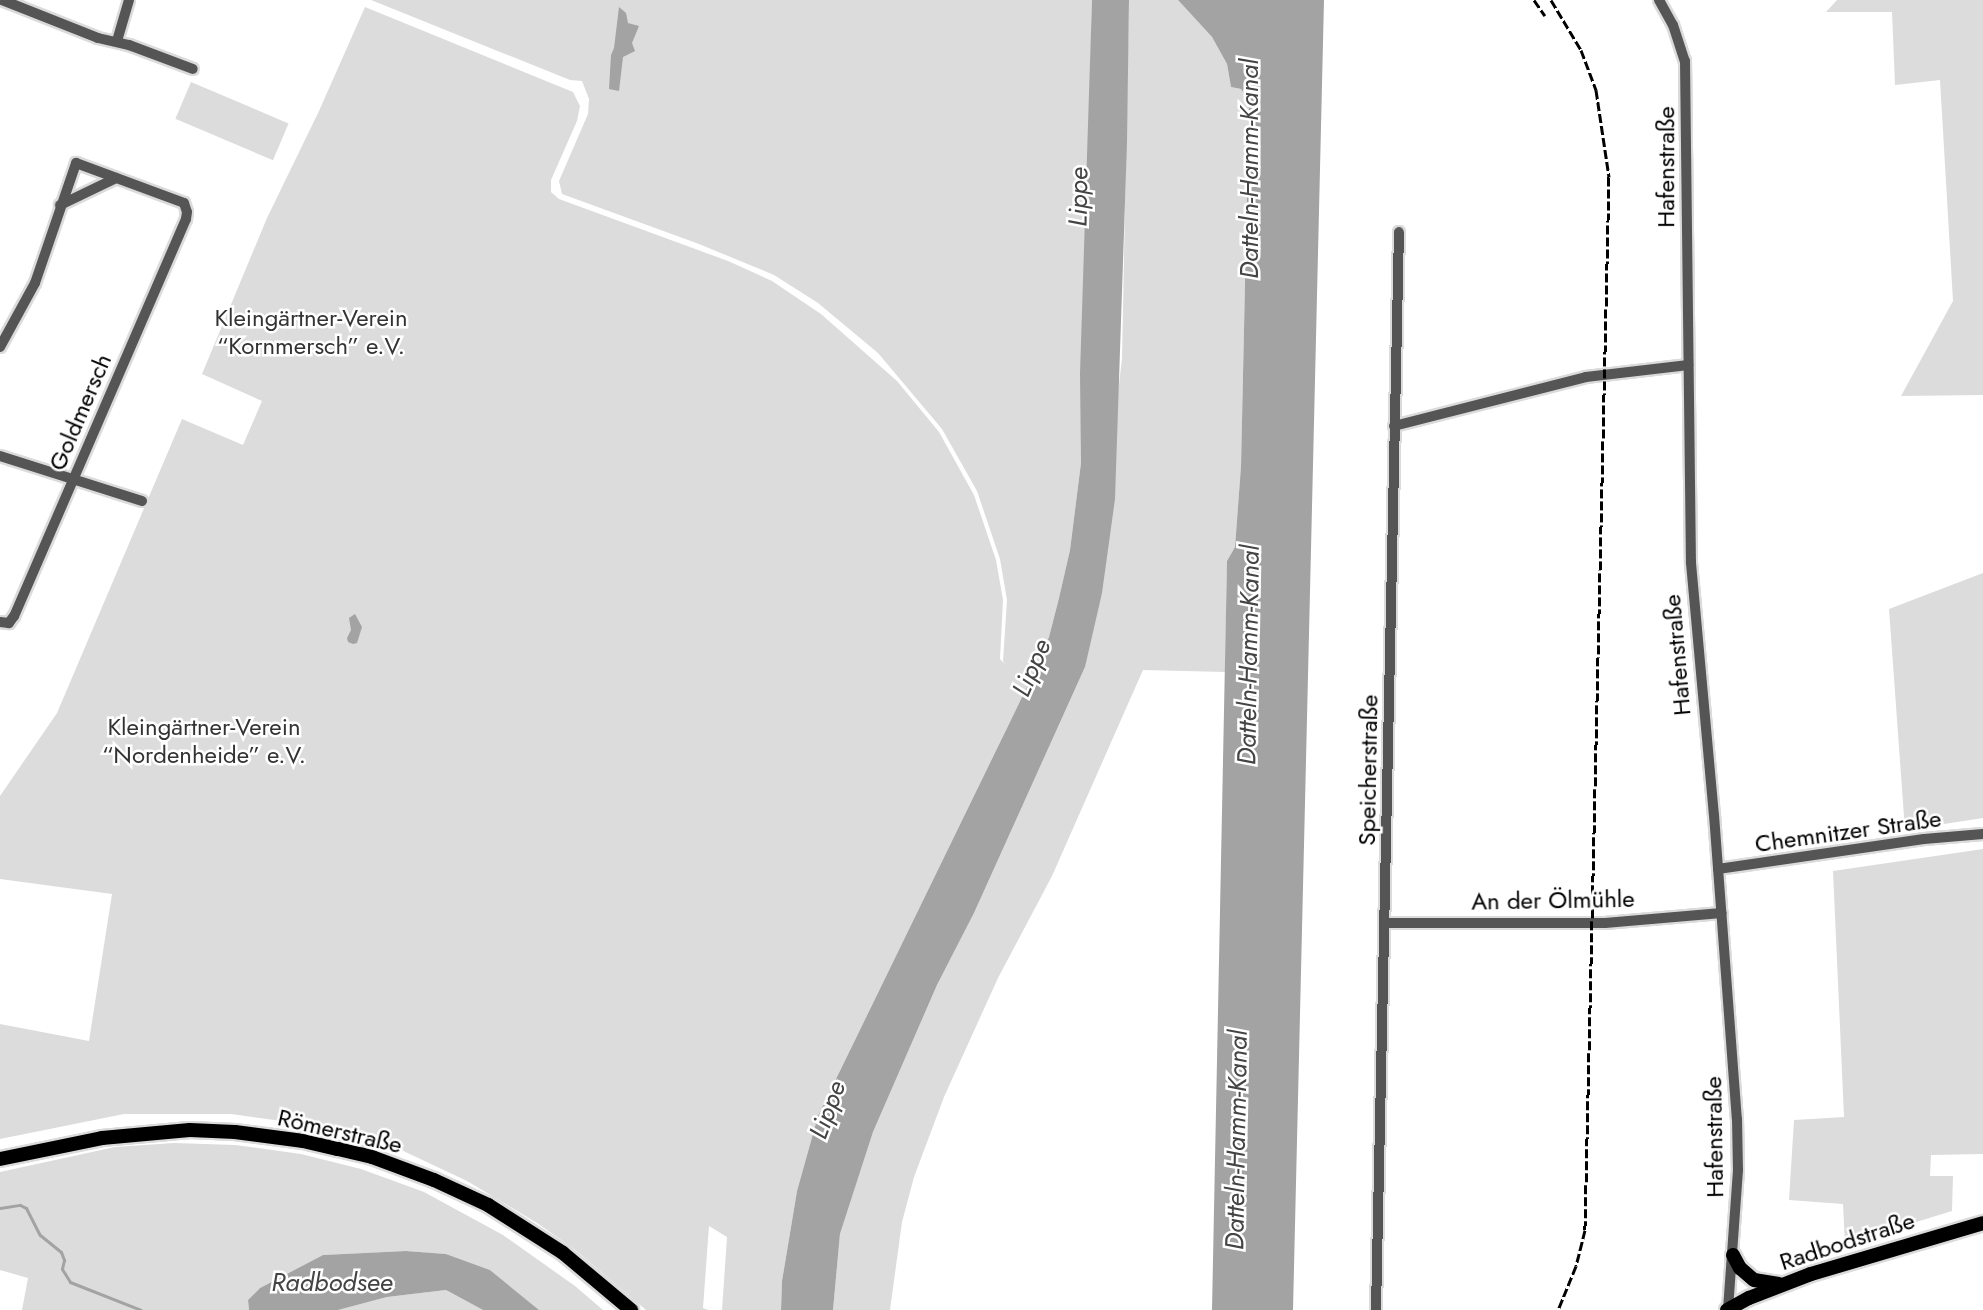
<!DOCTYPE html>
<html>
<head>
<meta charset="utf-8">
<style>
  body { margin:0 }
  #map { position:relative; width:1983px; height:1310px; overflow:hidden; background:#fff; font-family:Jost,sans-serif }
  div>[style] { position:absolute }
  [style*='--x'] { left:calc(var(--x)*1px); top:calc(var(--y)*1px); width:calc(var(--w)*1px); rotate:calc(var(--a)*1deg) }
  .green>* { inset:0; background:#dcdcdc; transform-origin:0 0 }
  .water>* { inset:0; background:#a3a3a3 }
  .stream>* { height:3px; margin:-1.5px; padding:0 1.5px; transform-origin:1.5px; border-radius:1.5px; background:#a3a3a3 }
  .roads { filter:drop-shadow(2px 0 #dbdbdb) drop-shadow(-2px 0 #dbdbdb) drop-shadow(0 2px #dbdbdb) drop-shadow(0 -2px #dbdbdb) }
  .minor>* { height:10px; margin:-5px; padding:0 5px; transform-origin:5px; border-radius:5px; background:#555 }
  .major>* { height:14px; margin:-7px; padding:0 7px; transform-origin:7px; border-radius:7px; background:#000 }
  .rail>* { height:3px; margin-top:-1.5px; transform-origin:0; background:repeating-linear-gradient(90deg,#000 0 9px,transparent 0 12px) }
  span { translate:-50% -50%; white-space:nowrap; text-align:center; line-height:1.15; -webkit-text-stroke:5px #fff; paint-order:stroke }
  .street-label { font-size:24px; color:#000 }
  .park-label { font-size:24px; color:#333 }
  .water-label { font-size:26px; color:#444; font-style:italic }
</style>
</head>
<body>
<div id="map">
  <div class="green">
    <div style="clip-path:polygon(371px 0,1092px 0,1081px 463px,1070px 550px,1059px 598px,1049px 637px,1027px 687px,818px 1116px,797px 1191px,782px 1281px,781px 1310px,722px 1310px,727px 1237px,709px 1226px,703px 1308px,708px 1310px,646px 1310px,574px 1249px,537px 1223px,467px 1181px,397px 1148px,334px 1128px,231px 1114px,124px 1114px,0 1139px,0 1024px,89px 1041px,112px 894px,0 879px,0 796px,57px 713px,182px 419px,243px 445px,262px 401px,202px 374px,267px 218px,319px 111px,365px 7px,573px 92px,580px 106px,577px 121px,551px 180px,551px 192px,559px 199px,728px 261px,772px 281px,821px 314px,897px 381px,939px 432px,974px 495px,996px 560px,1003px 600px,1000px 659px,1005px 664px,1003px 661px,1007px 600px,1000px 559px,977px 491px,942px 429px,878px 353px,818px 303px,774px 275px,699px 244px,562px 194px,559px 181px,588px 114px,589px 99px,582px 81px,570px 80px)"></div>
    <div style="clip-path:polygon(1129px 0,1178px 0,1212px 37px,1227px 64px,1231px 87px,1241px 89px,1249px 101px,1241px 466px,1235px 547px,1227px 561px,1225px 672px,1143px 670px,1052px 876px,998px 978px,944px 1097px,914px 1177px,902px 1222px,890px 1310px,833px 1310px,840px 1234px,873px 1132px,937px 985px,974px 913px,1085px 667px,1122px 359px)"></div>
    <div style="clip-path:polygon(1837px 0,1983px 0,1983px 395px,1901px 396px,1953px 301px,1940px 80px,1895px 85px,1892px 12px,1826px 12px)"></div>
    <div style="left:191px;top:82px;width:106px;height:40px;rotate:23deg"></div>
    <div style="clip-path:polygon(1983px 573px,1983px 818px,1905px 830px,1889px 609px)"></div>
    <div style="clip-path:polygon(1983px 849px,1983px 1154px,1931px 1155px,1930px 1176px,1953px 1176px,1952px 1211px,1845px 1244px,1843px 1204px,1789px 1200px,1794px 1120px,1844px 1117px,1833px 871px)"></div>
    <div style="clip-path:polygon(174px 1143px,235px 1145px,301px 1154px,361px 1169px,424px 1192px,503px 1235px,575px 1286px,603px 1310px,539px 1310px,490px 1270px,446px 1254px,406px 1251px,323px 1255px,260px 1288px,248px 1300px,249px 1310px,22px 1310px,28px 1278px,0 1270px,0 1172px,115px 1147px)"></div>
    <div style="clip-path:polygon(446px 1290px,483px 1310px,338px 1310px,387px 1297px)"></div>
  </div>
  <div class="water">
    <div style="clip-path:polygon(1092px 0,1129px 0,1127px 143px,1115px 499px,1102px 593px,1085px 667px,974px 913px,937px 985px,873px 1132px,840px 1234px,833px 1310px,781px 1310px,782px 1281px,797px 1191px,818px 1116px,1027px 687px,1049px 637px,1059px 598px,1070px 550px,1081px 463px,1080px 373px)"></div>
    <div style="clip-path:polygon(1178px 0,1324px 0,1293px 1310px,1212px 1310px,1227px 561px,1235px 547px,1241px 466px,1249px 101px,1241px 89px,1231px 87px,1227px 64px,1212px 37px)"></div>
    <div style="clip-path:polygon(619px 7px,626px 13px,628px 23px,639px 26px,632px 43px,635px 51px,623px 57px,619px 91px,609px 89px,611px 55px,614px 48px)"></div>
    <div style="clip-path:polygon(355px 614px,362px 627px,357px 643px,353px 644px,348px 642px,347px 638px,351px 630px,349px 618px)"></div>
    <div style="clip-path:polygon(406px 1251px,446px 1254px,490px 1270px,539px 1310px,483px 1310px,446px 1290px,387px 1297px,338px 1310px,249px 1310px,248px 1300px,260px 1288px,323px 1255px)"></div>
  </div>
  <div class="stream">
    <div style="--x:0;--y:1208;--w:20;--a:-9"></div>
    <div style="--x:20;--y:1205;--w:7;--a:27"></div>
    <div style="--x:26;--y:1208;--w:30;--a:63"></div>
    <div style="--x:40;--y:1235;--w:27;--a:39"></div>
    <div style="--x:61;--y:1252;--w:9;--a:69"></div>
    <div style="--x:64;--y:1260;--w:9;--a:103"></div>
    <div style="--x:62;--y:1269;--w:15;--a:58"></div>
    <div style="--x:70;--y:1282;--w:76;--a:21.5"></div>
  </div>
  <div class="roads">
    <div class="minor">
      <div style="--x:2;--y:0;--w:103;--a:21.6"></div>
      <div style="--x:98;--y:38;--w:32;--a:13"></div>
      <div style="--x:129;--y:45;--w:68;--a:20.6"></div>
      <div style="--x:1659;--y:0;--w:29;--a:61"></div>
      <div style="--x:1673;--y:25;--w:38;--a:72"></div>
      <div style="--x:1685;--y:61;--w:502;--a:89.32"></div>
      <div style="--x:1691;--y:563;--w:253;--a:84.8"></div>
      <div style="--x:1714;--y:815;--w:305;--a:85.7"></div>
      <div style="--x:1737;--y:1119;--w:51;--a:88.9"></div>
      <div style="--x:1738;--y:1170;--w:140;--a:94.1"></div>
      <div style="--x:117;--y:41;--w:43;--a:-73.7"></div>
      <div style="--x:60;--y:205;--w:62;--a:-25.7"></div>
      <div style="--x:0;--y:347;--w:73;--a:-61.3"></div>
      <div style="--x:35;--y:283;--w:127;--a:-71.1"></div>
      <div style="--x:76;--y:163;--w:115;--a:20.3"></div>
      <div style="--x:184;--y:203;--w:9;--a:72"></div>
      <div style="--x:187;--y:212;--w:7;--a:98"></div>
      <div style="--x:186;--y:219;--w:433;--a:113.4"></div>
      <div style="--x:14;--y:616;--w:9;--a:126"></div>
      <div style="--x:9;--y:623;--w:9;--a:-174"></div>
      <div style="--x:1394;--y:426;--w:198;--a:-14.3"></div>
      <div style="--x:1586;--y:377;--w:103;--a:-6.7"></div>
      <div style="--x:0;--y:456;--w:149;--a:17.6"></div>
      <div style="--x:1718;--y:869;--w:208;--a:-8.3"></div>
      <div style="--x:1924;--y:839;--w:59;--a:-4.8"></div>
      <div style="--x:1385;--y:923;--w:220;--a:0"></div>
      <div style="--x:1605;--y:923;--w:117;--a:-4.9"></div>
      <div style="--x:1376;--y:1310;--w:1078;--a:-88.78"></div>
    </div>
    <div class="major">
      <div style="--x:0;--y:1159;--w:104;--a:-11.6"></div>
      <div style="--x:102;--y:1138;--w:88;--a:-5.2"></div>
      <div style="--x:190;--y:1130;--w:45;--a:2.5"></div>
      <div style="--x:235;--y:1132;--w:69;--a:7.5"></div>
      <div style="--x:303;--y:1141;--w:36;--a:13"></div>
      <div style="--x:338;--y:1149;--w:35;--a:13"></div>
      <div style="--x:372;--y:1157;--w:66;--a:20.4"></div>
      <div style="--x:434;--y:1180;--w:60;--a:24.8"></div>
      <div style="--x:488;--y:1205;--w:89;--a:32.6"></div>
      <div style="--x:563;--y:1253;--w:89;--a:40"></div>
      <div style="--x:1733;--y:1255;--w:15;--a:62"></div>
      <div style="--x:1740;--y:1268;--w:18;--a:41"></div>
      <div style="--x:1754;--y:1280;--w:25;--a:9"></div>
      <div style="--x:1727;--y:1310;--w:25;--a:-29"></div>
      <div style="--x:1749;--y:1298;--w:66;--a:-21.2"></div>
      <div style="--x:1811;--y:1274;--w:179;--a:-16.5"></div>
    </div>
  </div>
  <div class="rail">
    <div style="--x:1534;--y:0;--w:19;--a:55"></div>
    <div style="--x:1551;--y:0;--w:58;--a:59"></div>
    <div style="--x:1581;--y:50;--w:43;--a:69.4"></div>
    <div style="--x:1596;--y:90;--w:88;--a:81.5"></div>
    <div style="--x:1609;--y:177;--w:1053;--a:91.31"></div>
    <div style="--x:1585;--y:1230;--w:37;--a:104"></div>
    <div style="--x:1576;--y:1266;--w:48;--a:112.2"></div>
  </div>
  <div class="street-label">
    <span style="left:1666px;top:167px;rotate:-90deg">Hafenstraße</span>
    <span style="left:80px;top:412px;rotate:-67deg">Goldmersch</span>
    <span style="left:1677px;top:655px;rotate:-95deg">Hafenstraße</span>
    <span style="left:1368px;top:770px;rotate:-89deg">Speicherstraße</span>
    <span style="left:1848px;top:831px;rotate:-8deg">Chemnitzer Straße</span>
    <span style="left:1553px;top:900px;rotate:-1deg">An der Ölmühle</span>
    <span style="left:340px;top:1131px;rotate:13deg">Römerstraße</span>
    <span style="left:1714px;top:1137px;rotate:-91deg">Hafenstraße</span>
    <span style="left:1847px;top:1241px;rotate:-18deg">Radbodstraße</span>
  </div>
  <div class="park-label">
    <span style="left:311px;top:332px">Kleingärtner-Verein<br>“Kornmersch” e.V.</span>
    <span style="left:204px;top:741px">Kleingärtner-Verein<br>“Nordenheide” e.V.</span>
  </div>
  <div class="water-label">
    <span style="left:1250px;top:169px;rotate:-90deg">Datteln-Hamm-Kanal</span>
    <span style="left:1079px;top:197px;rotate:-89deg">Lippe</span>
    <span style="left:1249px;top:655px;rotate:-89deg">Datteln-Hamm-Kanal</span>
    <span style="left:1032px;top:668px;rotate:-67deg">Lippe</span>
    <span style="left:828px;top:1110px;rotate:-70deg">Lippe</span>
    <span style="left:1237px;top:1140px;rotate:-89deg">Datteln-Hamm-Kanal</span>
    <span style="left:332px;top:1283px">Radbodsee</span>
  </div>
</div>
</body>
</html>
